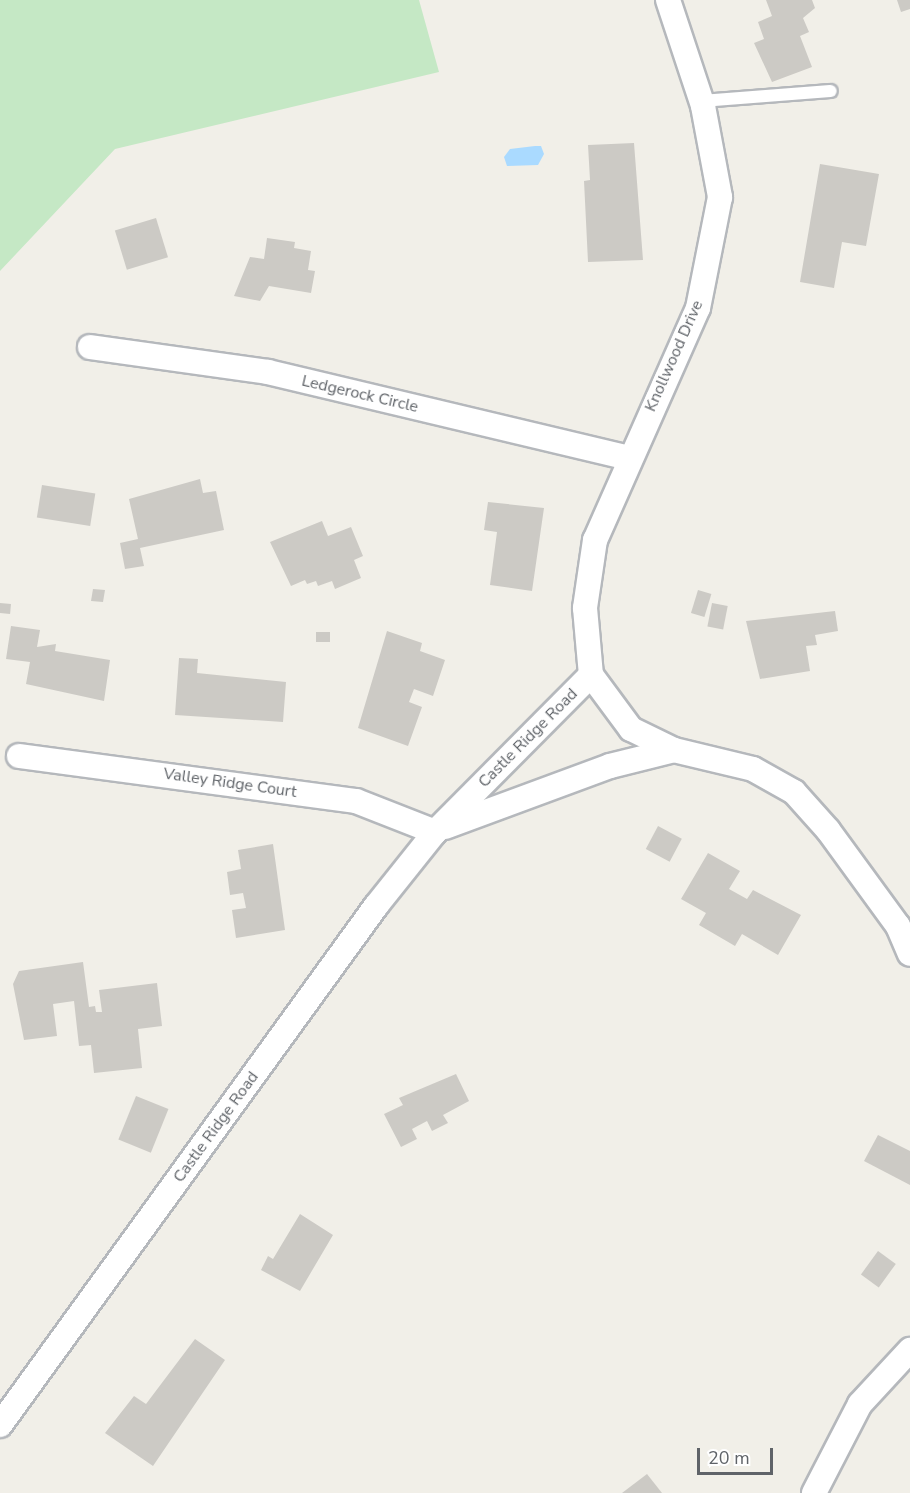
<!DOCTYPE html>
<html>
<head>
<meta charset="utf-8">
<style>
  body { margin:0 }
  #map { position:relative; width:910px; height:1493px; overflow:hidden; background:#f1efe8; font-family:"Nunito Sans",sans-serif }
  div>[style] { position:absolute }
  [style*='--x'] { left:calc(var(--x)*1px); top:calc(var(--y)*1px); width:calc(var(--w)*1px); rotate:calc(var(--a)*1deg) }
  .green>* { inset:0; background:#c5e8c5 }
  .water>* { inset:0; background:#aadaff }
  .building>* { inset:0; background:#cccac5; transform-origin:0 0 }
  .roads { filter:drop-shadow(2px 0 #b5b8bc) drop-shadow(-2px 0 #b5b8bc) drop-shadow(0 2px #b5b8bc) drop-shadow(0 -2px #b5b8bc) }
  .lane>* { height:12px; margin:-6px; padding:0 6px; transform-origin:6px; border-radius:6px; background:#fff }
  .street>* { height:24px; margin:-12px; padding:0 12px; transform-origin:12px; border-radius:12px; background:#fff }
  span { translate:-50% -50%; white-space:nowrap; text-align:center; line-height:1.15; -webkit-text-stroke:6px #fff; paint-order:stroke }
  .street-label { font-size:16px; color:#5f6368 }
  .scale { position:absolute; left:697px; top:1448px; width:76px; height:27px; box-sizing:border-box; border:3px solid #5f6368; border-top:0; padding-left:8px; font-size:18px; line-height:21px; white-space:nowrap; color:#5f6368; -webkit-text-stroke:4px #fff; paint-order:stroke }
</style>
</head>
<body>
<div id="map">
  <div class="green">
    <div style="clip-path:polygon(0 0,419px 0,439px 72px,115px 149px,0 271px)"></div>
  </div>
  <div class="water">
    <div style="clip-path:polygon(535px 146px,541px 146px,544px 154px,538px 165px,507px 166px,504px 157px,510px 149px)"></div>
  </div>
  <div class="building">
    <div style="clip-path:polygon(766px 0,812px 0,815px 8px,803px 18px,809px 32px,800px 36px,812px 67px,772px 82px,754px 43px,764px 39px,758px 22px,772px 16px)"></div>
    <div style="clip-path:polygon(897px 0,910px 0,910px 9px,901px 12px)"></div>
    <div style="clip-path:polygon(634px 143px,643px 260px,588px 262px,584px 181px,590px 180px,588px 145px)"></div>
    <div style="clip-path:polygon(820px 164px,879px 174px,866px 246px,842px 242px,834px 288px,800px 282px)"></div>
    <div style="left:156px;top:218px;width:41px;height:43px;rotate:73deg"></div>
    <div style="clip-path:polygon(267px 238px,295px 242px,294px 248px,311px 251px,308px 270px,315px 271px,311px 293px,269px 286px,260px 301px,234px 296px,250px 257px,264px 259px)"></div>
    <div style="clip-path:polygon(200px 479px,203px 493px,216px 491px,224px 530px,140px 548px,144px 566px,125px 569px,120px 543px,138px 539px,129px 499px)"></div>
    <div style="left:42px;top:485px;width:54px;height:33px;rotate:9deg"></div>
    <div style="clip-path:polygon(488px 502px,544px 508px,532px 591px,490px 585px,497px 532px,484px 530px)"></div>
    <div style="clip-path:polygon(322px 521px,328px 536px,351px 527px,363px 556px,354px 560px,361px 578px,335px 589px,332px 581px,318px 586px,316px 581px,307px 584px,305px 580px,291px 586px,270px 542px)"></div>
    <div style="clip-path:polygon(93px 589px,105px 590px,103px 602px,91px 601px)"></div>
    <div style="left:698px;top:590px;width:14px;height:24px;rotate:17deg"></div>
    <div style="left:0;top:603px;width:11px;height:10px;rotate:5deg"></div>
    <div style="left:712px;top:603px;width:16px;height:24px;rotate:11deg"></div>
    <div style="clip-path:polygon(835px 611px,838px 631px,815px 635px,817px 645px,806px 646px,810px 671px,760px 679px,746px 621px)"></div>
    <div style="clip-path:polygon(11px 626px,40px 630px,37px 647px,56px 644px,55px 651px,110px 660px,104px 701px,26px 684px,30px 662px,6px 659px)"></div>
    <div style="clip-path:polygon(387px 631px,422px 643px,420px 651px,445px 660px,433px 696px,414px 689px,409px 702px,422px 707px,408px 746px,358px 728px)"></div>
    <div style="left:316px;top:632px;width:14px;height:10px"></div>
    <div style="clip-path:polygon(179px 658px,198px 659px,197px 673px,286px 682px,283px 722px,175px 715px)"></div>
    <div style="left:658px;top:826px;width:27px;height:26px;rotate:28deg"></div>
    <div style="clip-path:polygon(273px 844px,285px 930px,236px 938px,232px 910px,246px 908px,243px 893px,230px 895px,227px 872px,241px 869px,238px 850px)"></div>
    <div style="clip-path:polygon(708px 853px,740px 871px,729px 889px,747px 899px,753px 890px,801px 915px,778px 955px,742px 934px,735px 946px,699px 925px,706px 913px,681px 899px)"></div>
    <div style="clip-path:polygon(83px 962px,89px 1007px,95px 1006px,96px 1012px,102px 1012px,99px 990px,157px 983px,162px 1026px,138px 1029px,142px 1068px,94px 1073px,91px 1045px,79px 1046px,74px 1001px,53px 1004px,57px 1036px,24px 1040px,13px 984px,19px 971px)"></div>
    <div style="clip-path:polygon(456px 1074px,469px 1101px,443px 1115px,448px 1123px,432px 1131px,427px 1121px,412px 1129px,417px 1139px,401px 1147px,384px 1114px,403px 1105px,399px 1098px)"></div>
    <div style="left:136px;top:1096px;width:35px;height:47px;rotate:22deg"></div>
    <div style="clip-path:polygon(878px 1135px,910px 1151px,910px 1185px,864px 1161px)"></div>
    <div style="clip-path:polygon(300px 1214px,333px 1235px,300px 1291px,261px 1270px,268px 1256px,273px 1259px)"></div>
    <div style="left:878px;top:1251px;width:22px;height:29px;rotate:36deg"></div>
    <div style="clip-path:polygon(195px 1339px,225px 1360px,153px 1466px,105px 1433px,134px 1396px,146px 1404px)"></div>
    <div style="clip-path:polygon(647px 1474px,662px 1493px,622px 1493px)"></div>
  </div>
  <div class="roads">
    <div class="lane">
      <div style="--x:701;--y:101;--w:130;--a:-4.4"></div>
    </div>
    <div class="street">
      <div style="--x:668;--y:0;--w:112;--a:71.7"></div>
      <div style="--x:703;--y:106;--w:93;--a:79.4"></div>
      <div style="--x:720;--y:197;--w:113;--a:101.2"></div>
      <div style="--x:698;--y:308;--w:254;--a:113.9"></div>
      <div style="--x:595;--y:540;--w:69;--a:98.4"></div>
      <div style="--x:585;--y:608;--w:67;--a:84.9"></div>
      <div style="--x:591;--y:675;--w:67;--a:53.5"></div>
      <div style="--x:631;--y:729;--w:48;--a:26"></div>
      <div style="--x:674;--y:750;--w:81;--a:13.5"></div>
      <div style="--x:753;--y:769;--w:47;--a:29.3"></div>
      <div style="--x:794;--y:792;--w:51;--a:48.2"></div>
      <div style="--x:828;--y:830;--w:119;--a:53.9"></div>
      <div style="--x:898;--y:926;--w:30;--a:67"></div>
      <div style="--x:90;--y:347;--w:180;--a:8"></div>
      <div style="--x:268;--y:372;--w:370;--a:13.4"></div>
      <div style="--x:19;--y:756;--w:340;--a:7.6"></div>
      <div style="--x:356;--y:801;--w:85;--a:21.4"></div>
      <div style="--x:445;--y:827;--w:176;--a:-20.3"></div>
      <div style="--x:610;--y:766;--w:66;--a:-14"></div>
      <div style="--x:0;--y:1425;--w:641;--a:-54.08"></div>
      <div style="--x:376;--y:906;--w:95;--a:-51.4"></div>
      <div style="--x:435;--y:832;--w:221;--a:-45.2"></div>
      <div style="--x:814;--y:1493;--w:100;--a:-62.7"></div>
      <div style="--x:860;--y:1404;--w:74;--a:-47.2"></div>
    </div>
  </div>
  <div class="street-label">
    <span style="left:674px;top:356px;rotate:-66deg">Knollwood Drive</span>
    <span style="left:360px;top:394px;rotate:13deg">Ledgerock Circle</span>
    <span style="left:528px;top:738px;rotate:-45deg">Castle Ridge Road</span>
    <span style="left:230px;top:783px;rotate:8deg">Valley Ridge Court</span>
    <span style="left:216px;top:1127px;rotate:-54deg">Castle Ridge Road</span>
  </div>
  <div class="scale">20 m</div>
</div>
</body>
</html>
